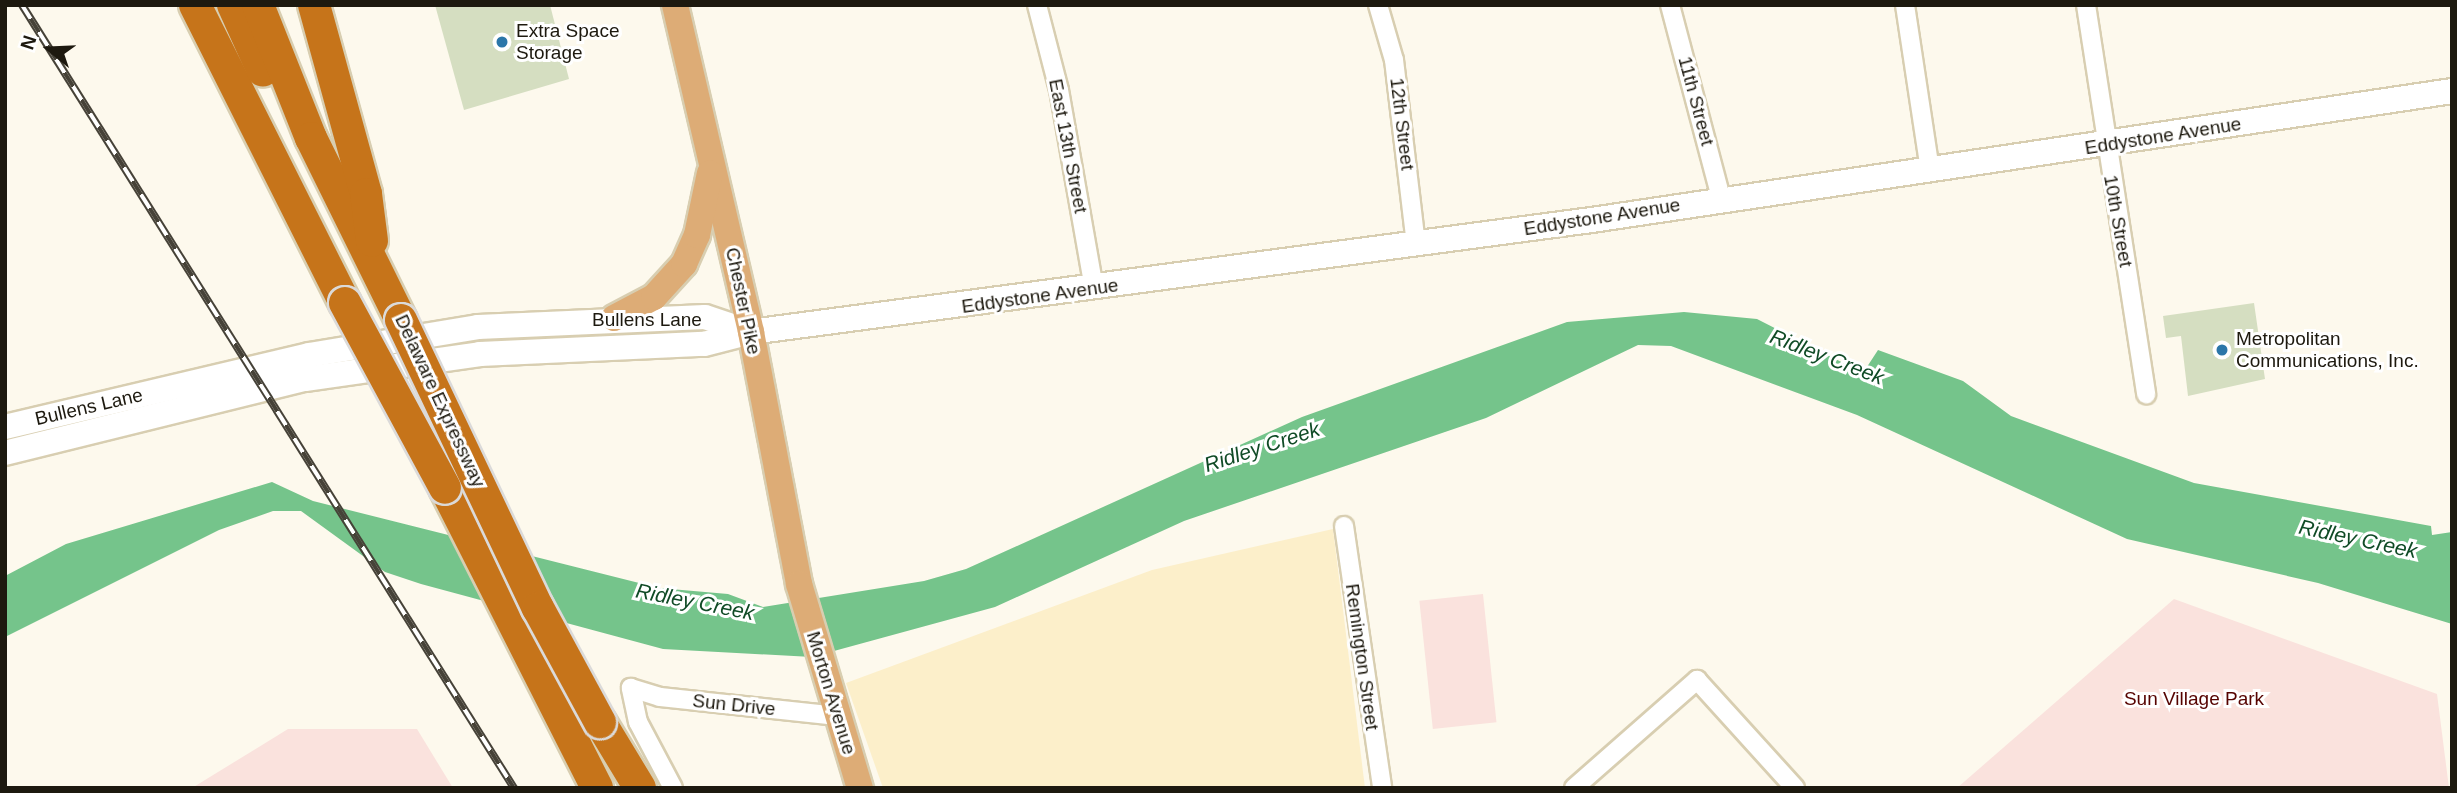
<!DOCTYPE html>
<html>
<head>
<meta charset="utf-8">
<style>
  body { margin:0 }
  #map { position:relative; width:2457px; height:793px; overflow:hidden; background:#fdf9ed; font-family:Helvetica,sans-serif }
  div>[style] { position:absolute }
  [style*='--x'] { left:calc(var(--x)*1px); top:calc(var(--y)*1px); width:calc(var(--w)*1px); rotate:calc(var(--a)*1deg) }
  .built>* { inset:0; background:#fcefca }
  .green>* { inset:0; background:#fae2dd; transform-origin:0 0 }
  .water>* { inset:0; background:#75c48b }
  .building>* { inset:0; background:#d5dec1 }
  .roads { filter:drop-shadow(2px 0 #d8ceb1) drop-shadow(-2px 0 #d8ceb1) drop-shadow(0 2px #d8ceb1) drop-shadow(0 -2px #d8ceb1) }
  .street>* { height:18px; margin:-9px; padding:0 9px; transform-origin:9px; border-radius:9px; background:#fff }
  .secondary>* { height:24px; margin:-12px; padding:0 12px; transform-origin:12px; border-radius:12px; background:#fff }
  .primary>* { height:26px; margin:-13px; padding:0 13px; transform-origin:13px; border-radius:13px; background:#ddac76 }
  .highway>* { height:32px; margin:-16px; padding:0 16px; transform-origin:16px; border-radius:16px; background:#c6741a }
  .rail>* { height:8px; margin-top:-4px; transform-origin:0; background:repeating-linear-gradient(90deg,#fff 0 16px,#464238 0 32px); box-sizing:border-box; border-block:2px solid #464238 }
  .bridges { filter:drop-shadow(2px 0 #dbdad9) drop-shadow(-2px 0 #dbdad9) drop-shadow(0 2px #dbdad9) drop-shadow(0 -2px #dbdad9) }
  .highway-bridge>* { height:32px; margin:-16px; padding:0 16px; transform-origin:16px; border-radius:16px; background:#c6741a }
  .dots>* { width:19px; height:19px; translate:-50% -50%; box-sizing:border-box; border:4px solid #fff; border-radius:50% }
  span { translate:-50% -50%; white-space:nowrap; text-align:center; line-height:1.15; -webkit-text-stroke:6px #fff; paint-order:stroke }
  .poi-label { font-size:19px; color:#1d190f }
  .left { translate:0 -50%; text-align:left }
  .street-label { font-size:19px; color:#1d190f }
  .park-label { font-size:19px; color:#560300 }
  .water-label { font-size:21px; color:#104b26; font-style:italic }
  .frame { position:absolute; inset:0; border:7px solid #1d190f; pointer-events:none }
  .north { position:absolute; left:14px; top:14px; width:70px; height:70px; -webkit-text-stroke:5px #fff; paint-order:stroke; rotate:288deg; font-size:19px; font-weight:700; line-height:28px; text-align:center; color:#1d190f }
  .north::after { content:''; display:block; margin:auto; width:24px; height:32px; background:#1d190f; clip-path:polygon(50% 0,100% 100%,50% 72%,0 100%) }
</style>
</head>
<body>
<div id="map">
  <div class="built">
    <div style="clip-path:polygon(1333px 529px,1365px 788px,883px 788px,846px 683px,1152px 570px)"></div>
  </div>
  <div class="green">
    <div style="left:1483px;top:594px;width:129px;height:64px;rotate:84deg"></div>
    <div style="clip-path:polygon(2174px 599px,2437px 694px,2449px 788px,1957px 788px)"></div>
    <div style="clip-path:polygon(288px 729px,417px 729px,453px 788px,192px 788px)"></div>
  </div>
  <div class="water">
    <div style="clip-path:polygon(1684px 312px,1757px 319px,1863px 373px,1878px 350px,1963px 381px,2011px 416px,2194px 483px,2431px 526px,2432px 535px,2452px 532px,2452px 624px,2318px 583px,2127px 539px,1857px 415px,1671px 346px,1638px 345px,1486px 418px,1184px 521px,995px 607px,812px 657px,663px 649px,421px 584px,385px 572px,301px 511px,273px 511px,219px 530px,5px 637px,5px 576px,66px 544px,272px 482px,313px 501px,659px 588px,728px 594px,763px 607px,924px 581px,966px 569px,1302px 417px,1567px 322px)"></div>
  </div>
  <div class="building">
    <div style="clip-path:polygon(435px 5px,550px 5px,569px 79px,464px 110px)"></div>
    <div style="clip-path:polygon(2254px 303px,2265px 379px,2188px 396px,2181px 336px,2166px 338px,2163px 316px)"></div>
  </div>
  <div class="roads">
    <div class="street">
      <div style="--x:1037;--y:5;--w:88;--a:75.5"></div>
      <div style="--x:1059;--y:90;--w:202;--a:80"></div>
      <div style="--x:1378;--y:5;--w:57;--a:73.8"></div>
      <div style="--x:1394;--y:60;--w:186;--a:83.2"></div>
      <div style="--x:1670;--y:5;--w:200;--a:75.2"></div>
      <div style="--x:1905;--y:5;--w:168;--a:81.4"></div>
      <div style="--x:2086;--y:5;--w:394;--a:81.2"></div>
      <div style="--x:1344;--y:526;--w:265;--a:81.7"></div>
      <div style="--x:673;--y:788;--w:75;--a:-117.9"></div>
      <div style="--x:638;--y:722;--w:35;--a:-102"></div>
      <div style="--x:631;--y:688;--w:30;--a:17"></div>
      <div style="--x:660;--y:697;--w:179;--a:6.1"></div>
      <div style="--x:1574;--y:788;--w:164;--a:-41.3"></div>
      <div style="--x:1697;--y:680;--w:146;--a:47.8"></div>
    </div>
    <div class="secondary">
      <div style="--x:5;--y:427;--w:312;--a:-13.3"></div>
      <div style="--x:309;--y:355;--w:171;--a:-9.4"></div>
      <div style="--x:478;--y:327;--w:227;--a:-2.5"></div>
      <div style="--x:705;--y:317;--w:47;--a:18.4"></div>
      <div style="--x:5;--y:453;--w:309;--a:-13.9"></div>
      <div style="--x:305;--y:379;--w:177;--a:-8.1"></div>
      <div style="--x:480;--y:354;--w:224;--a:-2.6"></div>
      <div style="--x:704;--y:344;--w:49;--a:-14.3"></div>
      <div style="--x:751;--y:332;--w:848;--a:-7.59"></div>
      <div style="--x:1592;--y:220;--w:870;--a:-8.53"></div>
    </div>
    <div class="primary">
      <div style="--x:675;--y:5;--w:336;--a:76.9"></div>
      <div style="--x:751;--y:332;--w:257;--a:79.2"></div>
      <div style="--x:799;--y:584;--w:213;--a:73.4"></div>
      <div style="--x:614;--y:318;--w:45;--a:-27.7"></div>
      <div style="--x:654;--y:297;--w:45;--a:-47.7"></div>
      <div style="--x:684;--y:264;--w:32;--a:-66"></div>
      <div style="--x:697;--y:235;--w:63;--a:-78.2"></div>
    </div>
    <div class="highway">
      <div style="--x:195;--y:5;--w:334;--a:63.3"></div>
      <div style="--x:233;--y:5;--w:72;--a:65.6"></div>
      <div style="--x:258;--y:5;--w:143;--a:68.3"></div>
      <div style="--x:311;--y:138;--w:203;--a:63.7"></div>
      <div style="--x:314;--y:5;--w:196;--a:74.6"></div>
      <div style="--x:366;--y:194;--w:47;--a:82.7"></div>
      <div style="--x:445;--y:488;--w:336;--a:63.1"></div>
      <div style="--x:600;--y:722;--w:77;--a:58.8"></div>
    </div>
  </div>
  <div class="rail">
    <div style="--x:22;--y:5;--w:925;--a:57.86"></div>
  </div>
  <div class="bridges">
    <div class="highway-bridge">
      <div style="--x:345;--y:303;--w:210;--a:61.6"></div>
      <div style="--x:401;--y:320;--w:319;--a:64.6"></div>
      <div style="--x:538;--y:608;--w:130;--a:61.5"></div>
    </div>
  </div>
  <div class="dots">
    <div style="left:502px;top:42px;background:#2b76a9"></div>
    <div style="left:2222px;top:350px;background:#2b76a9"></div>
  </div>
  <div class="poi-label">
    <span class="left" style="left:516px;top:42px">Extra Space<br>Storage</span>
    <span class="left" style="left:2236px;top:350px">Metropolitan<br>Communications, Inc.</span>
  </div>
  <div class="street-label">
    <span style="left:1696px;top:101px;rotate:75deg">11th Street</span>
    <span style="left:1402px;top:124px;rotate:83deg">12th Street</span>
    <span style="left:2163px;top:136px;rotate:-9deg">Eddystone Avenue</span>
    <span style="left:1068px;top:146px;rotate:79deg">East 13th Street</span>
    <span style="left:1602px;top:217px;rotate:-9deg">Eddystone Avenue</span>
    <span style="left:2118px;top:221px;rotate:80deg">10th Street</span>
    <span style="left:1040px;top:296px;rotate:-8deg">Eddystone Avenue</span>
    <span style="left:743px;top:301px;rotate:78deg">Chester Pike</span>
    <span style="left:647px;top:320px">Bullens Lane</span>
    <span style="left:440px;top:401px;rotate:65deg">Delaware Expressway</span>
    <span style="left:89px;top:407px;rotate:-13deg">Bullens Lane</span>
    <span style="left:1362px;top:657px;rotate:82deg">Remington Street</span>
    <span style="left:831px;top:693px;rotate:73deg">Morton Avenue</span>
    <span style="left:734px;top:705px;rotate:6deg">Sun Drive</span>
  </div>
  <div class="park-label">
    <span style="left:2194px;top:699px">Sun Village Park</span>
  </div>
  <div class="water-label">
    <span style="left:1827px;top:357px;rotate:21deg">Ridley Creek</span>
    <span style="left:1262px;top:447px;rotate:-18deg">Ridley Creek</span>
    <span style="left:2358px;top:539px;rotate:12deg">Ridley Creek</span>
    <span style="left:695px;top:602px;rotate:11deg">Ridley Creek</span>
  </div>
  <div class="frame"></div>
  <div class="north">N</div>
</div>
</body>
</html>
